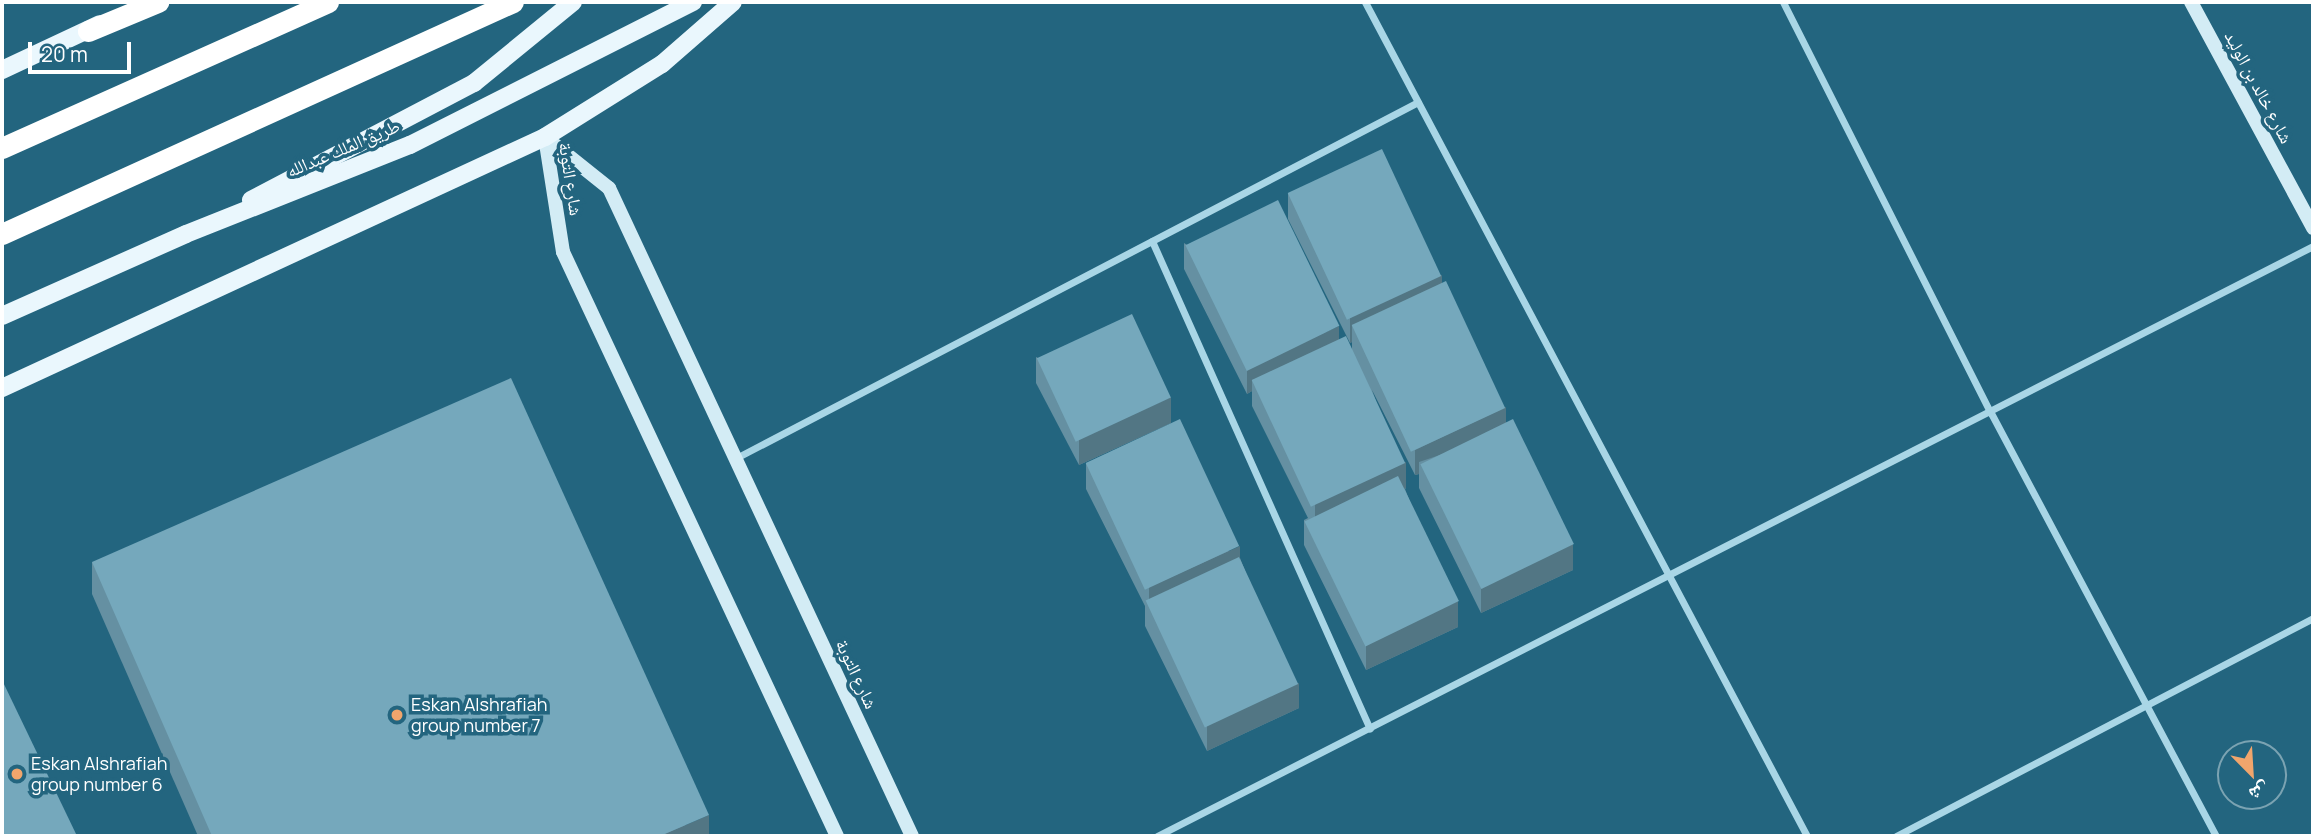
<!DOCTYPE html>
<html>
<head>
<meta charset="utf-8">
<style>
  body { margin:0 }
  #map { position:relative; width:2315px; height:838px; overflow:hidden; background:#23657f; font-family:Manrope,"Noto Naskh Arabic",sans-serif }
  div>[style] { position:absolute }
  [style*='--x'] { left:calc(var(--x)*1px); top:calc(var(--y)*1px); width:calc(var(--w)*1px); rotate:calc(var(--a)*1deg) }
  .street>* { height:7px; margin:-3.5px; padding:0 3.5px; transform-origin:3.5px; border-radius:3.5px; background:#a9d6e6 }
  .secondary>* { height:14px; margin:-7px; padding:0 7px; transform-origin:7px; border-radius:7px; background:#d3ecf5 }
  .primary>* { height:18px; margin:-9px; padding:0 9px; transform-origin:9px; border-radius:9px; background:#eaf7fd }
  .highway>* { height:21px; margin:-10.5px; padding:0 10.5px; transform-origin:10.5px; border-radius:10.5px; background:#fff }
  .wall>* { inset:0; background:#6590a2 }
  .shaded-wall>* { inset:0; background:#527684 }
  .building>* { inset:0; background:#75a8bc; transform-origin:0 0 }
  .dots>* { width:19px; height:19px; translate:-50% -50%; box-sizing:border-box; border:4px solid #23657f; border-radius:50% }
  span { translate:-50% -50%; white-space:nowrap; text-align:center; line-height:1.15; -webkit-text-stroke:7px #23657f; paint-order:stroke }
  .street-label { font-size:18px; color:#fff }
  .poi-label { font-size:18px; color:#fff }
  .left { translate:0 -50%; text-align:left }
  .frame { position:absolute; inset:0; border:4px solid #fff; pointer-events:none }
  .north { position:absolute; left:2217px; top:740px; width:70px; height:70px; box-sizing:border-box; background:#23657f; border:2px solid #7ba3b2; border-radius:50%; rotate:156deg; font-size:19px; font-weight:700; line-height:28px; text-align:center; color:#fff }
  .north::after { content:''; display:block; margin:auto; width:24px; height:32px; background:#f1a56c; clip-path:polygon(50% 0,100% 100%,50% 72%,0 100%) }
  .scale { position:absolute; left:28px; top:42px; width:103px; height:32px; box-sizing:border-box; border:4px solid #fff; border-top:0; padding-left:9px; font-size:21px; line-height:24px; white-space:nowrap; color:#fff; -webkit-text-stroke:5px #23657f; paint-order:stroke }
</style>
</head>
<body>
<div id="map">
  <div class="street">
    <div style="--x:1365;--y:2;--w:944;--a:62.08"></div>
    <div style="--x:1783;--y:2;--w:461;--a:63.2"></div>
    <div style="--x:1991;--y:413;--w:479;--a:62"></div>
    <div style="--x:1152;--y:241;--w:534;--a:65.93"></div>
    <div style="--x:736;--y:458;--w:769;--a:-27.56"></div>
    <div style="--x:1157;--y:836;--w:1298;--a:-27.04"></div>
    <div style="--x:1896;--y:836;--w:471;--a:-27.6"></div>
  </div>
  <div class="secondary">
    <div style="--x:2191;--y:2;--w:257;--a:61.6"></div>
    <div style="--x:545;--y:137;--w:82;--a:38.6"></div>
    <div style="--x:609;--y:188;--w:715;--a:64.94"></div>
    <div style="--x:545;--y:137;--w:116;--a:81.1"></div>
    <div style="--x:563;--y:252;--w:645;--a:64.87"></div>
  </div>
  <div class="primary">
    <div style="--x:2;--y:70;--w:108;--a:-25.1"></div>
    <div style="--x:251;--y:200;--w:252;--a:-27.7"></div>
    <div style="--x:474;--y:83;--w:128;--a:-39.3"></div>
    <div style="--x:2;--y:316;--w:201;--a:-24"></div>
    <div style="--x:186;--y:234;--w:241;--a:-21.7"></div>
    <div style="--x:410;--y:145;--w:317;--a:-26.8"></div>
    <div style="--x:2;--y:388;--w:598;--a:-24.81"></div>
    <div style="--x:545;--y:137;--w:138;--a:-32"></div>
    <div style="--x:662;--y:64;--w:94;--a:-41.1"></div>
  </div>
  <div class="highway">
    <div style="--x:88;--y:31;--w:76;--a:-22.5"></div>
    <div style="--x:2;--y:148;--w:357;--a:-24.1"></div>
    <div style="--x:2;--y:234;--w:561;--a:-24.42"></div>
  </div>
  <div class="wall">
    <div style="clip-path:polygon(1288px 193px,1442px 284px,1506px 422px,1573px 570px,1481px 613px,1419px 488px,1419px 474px,1415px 475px,1372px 390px,1406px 488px,1405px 489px,1458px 627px,1366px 670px,1304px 545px,1304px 520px,1308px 518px,1252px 406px,1252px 391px,1247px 394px,1184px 269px,1184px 243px,1352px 349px,1352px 342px,1350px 343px,1288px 219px)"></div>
    <div style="clip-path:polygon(1036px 357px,1171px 423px,1079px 465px,1036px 383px)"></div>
    <div style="clip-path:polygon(1086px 463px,1240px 558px,1299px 708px,1207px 751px,1145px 626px,1145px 606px,1086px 489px)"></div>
    <div style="clip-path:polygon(92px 562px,709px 836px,198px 836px,92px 594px)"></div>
  </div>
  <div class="shaded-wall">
    <div style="clip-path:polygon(1442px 275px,1442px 301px,1352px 325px,1352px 342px,1350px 343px,1350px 317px)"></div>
    <div style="clip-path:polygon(1339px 326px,1339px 352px,1252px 380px,1252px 391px,1247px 394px,1247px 368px)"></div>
    <div style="clip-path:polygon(1171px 397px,1171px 423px,1079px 465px,1079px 439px)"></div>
    <div style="clip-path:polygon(1506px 407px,1506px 433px,1419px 462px,1419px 474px,1415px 475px,1415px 450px)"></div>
    <div style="clip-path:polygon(1406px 462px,1406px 488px,1315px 530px,1315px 504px)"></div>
    <div style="clip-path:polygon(1573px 544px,1573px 570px,1481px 613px,1481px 587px)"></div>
    <div style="clip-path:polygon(1240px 546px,1240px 571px,1149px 607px,1149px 587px)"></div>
    <div style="clip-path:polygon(1458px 601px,1458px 627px,1366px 670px,1366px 644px)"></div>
    <div style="clip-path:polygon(1299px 683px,1299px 708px,1207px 751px,1207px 725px)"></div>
    <div style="clip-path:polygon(709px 815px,709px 836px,660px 836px)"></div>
  </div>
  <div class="building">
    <div style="left:1382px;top:149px;width:140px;height:104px;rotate:65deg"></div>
    <div style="left:1278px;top:200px;width:140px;height:103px;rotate:64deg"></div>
    <div style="left:1446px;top:281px;width:140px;height:104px;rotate:65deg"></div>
    <div style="left:1132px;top:314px;width:92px;height:105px;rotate:65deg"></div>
    <div style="left:1346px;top:336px;width:140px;height:104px;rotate:65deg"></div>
    <div style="clip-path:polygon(511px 378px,709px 815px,660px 836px,212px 836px,92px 562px)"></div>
    <div style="left:1180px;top:419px;width:140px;height:104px;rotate:65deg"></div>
    <div style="left:1513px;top:419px;width:139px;height:103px;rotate:64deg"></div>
    <div style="left:1398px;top:476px;width:139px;height:104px;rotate:64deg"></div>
    <div style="left:1239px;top:557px;width:140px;height:103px;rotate:65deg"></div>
    <div style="clip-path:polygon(2px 680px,77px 836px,2px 836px)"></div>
  </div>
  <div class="dots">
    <div style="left:397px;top:715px;background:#f1a56c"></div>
    <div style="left:17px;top:774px;background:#f1a56c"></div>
  </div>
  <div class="street-label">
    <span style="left:2259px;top:87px;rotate:62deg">شارع خالد بن الوليد</span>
    <span style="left:343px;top:148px;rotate:-23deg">طريق الملك عبدالله</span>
    <span style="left:571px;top:179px;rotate:81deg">شارع التوبة</span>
    <span style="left:857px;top:674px;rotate:65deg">شارع التوبة</span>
  </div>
  <div class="poi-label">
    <span class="left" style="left:411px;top:715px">Eskan Alshrafiah<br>group number 7</span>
    <span class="left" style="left:31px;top:774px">Eskan Alshrafiah<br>group number 6</span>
  </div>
  <div class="frame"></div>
  <div class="north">ش</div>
  <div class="scale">20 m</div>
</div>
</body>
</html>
